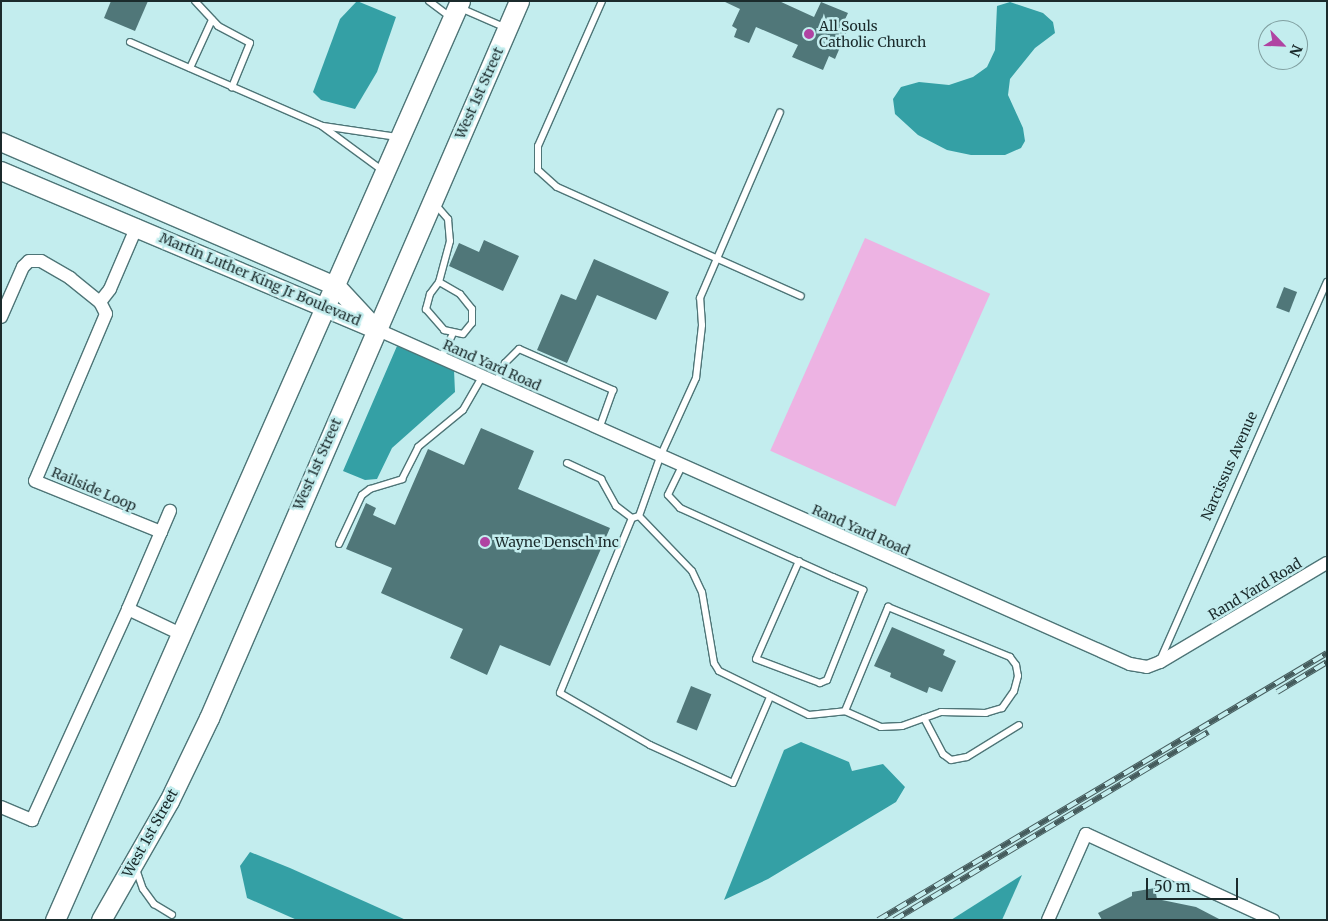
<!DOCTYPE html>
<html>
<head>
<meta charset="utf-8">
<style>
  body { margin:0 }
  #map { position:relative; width:1328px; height:921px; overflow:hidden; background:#c3edee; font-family:Merriweather,serif }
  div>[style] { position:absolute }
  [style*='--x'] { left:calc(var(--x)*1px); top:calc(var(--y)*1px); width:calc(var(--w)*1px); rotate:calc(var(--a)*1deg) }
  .green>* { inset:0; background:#edb3e3; transform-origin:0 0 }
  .water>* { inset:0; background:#34a0a5 }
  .building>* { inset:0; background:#507779; transform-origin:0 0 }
  .roads { filter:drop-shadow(1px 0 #4e7577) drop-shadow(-1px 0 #4e7577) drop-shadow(0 1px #4e7577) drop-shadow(0 -1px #4e7577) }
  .service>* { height:6px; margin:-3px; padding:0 3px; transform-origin:3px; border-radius:3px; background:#fff }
  .minor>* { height:12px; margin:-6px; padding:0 6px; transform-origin:6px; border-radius:6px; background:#fff }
  .secondary>* { height:18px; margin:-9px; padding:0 9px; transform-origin:9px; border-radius:9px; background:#fff }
  .primary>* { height:19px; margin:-9.5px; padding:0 9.5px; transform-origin:9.5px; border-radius:9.5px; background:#fff }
  .rail>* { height:5.5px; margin-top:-2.75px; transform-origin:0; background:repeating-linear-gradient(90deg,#c3edee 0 11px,#455c5d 0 22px); box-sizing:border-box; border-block:1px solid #455c5d }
  .dots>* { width:14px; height:14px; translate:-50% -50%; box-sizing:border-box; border:2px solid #c3edee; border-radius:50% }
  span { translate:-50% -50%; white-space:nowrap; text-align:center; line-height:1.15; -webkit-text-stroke:5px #c3edee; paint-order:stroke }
  .poi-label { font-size:14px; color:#1b2b2c }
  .left { translate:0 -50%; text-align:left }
  .street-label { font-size:14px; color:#1b2b2c }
  .frame { position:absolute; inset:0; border:2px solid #1b2b2c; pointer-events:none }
  .north { position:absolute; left:1258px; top:20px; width:50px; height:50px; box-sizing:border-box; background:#c3edee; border:1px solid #809fa0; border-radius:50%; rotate:114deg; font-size:14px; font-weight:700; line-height:20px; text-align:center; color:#1b2b2c }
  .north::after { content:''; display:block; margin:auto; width:18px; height:22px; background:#b043a2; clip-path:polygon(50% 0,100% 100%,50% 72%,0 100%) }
  .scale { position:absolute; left:1146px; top:878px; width:92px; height:22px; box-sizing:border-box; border:2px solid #1b2b2c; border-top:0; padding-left:6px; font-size:15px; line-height:18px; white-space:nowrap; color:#1b2b2c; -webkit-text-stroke:4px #c3edee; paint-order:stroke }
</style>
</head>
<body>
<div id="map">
  <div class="green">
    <div style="left:865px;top:238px;width:137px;height:233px;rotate:24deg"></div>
  </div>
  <div class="water">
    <div style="clip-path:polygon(357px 1px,396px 17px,377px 72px,355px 109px,321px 100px,313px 92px,340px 19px)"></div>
    <div style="clip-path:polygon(1010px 2px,1043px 13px,1053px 22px,1055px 33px,1035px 48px,1010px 79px,1008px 95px,1023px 128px,1025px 141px,1021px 148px,1005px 155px,971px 155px,947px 150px,918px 135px,895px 114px,893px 99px,901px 87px,919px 82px,949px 85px,973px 77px,987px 67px,995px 50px,997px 6px)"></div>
    <div style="clip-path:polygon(397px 346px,454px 370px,455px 392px,392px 448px,377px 479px,365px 480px,343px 471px)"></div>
    <div style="clip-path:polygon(801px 742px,849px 762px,852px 771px,883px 764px,905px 787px,896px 802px,768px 879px,724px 900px,784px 750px)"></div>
    <div style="clip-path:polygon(250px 852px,290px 868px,406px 920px,297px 920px,247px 898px,240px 866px)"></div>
    <div style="clip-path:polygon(1022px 875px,1002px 920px,951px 920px)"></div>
  </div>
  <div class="building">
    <div style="clip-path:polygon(111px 1px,148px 1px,135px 31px,104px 18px)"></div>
    <div style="clip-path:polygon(723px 1px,779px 1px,814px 17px,821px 2px,848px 13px,841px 28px,847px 31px,835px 59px,829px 56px,823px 70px,792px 57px,798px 45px,756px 27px,749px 43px,734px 37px,737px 29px,732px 26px,740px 9px)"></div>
    <div style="clip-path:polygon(484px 240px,519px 256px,503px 291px,449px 266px,459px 243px,479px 252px)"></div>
    <div style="clip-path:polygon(594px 259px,669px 292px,656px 320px,597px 295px,567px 363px,537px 350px,561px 294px,576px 300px)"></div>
    <div style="left:1284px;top:287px;width:14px;height:22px;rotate:21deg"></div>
    <div style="clip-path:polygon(481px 428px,534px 451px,518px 489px,610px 528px,550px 666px,500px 645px,487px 675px,450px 658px,463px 629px,381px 593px,392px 568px,346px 549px,366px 503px,376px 508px,373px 515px,395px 525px,428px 449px,464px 465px)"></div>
    <div style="clip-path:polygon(892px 627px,945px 650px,943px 655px,956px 661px,942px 692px,929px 687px,927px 693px,890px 677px,891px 673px,874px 666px)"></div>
    <div style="left:691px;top:686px;width:22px;height:39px;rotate:22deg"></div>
    <div style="clip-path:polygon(1155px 888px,1157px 899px,1196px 907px,1221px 920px,1102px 920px,1098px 913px,1132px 896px,1132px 892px)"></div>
  </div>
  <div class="roads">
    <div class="service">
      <div style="--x:195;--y:1;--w:34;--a:47"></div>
      <div style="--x:218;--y:26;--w:36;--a:28"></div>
      <div style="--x:250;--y:43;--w:48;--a:112.2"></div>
      <div style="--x:429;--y:1;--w:26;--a:37"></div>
      <div style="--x:602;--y:1;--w:158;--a:113.8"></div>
      <div style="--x:538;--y:146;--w:24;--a:90"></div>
      <div style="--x:538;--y:170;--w:25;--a:42"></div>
      <div style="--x:557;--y:187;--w:267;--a:24.1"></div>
      <div style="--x:458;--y:7;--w:52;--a:23.6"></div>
      <div style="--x:130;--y:42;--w:210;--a:23.6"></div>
      <div style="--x:322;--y:126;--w:74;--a:36.3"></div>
      <div style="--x:190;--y:68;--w:53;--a:-65.4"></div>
      <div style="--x:323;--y:126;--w:75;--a:8.5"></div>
      <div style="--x:435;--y:204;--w:20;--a:49"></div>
      <div style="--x:448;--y:219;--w:22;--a:85"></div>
      <div style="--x:450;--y:241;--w:42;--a:105"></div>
      <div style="--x:439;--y:282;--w:15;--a:127"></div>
      <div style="--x:430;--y:294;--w:16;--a:105"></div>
      <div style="--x:426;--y:309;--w:28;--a:49"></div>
      <div style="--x:444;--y:330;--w:19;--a:12"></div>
      <div style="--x:463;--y:334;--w:14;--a:-51"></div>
      <div style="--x:472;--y:323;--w:14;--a:-90"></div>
      <div style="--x:472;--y:309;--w:19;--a:-129"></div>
      <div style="--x:460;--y:294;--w:24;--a:-150"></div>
      <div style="--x:441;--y:358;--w:25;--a:-64"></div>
      <div style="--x:496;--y:383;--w:22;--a:-66"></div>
      <div style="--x:505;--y:363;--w:20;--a:-45"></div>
      <div style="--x:519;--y:349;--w:103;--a:23.6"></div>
      <div style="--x:613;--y:390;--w:41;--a:109.7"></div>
      <div style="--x:567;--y:463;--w:38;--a:25"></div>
      <div style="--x:601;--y:479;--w:31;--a:61"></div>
      <div style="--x:616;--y:506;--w:20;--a:37"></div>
      <div style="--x:632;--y:518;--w:7;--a:-16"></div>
      <div style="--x:639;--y:516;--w:63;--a:-70.4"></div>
      <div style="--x:660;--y:457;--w:87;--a:-65.5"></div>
      <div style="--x:696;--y:378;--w:53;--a:-83.5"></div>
      <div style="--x:702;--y:325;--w:27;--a:-94"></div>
      <div style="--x:700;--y:298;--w:202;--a:-66.7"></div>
      <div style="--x:682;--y:466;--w:32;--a:116"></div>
      <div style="--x:668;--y:495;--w:18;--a:47"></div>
      <div style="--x:680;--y:508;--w:168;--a:24.3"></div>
      <div style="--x:833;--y:577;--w:33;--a:23"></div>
      <div style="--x:863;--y:590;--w:97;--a:111.8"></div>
      <div style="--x:827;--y:680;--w:8;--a:157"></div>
      <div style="--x:820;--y:683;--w:68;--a:-159.4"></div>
      <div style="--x:756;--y:659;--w:107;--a:-66.3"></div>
      <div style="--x:639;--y:516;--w:76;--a:46.1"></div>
      <div style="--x:692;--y:571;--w:23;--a:65"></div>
      <div style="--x:702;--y:592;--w:72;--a:80.4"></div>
      <div style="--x:714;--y:663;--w:9;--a:58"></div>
      <div style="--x:719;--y:671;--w:100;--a:26.1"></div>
      <div style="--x:809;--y:715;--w:36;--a:-6"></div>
      <div style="--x:845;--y:711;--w:113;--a:-67.5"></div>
      <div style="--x:888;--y:607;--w:132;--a:22.3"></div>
      <div style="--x:1010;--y:657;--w:10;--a:53"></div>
      <div style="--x:1016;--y:665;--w:11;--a:80"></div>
      <div style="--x:1018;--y:676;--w:16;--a:105"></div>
      <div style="--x:1014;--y:691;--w:21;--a:125"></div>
      <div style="--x:1002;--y:708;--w:17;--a:163"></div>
      <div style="--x:986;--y:713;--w:45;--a:-178.7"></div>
      <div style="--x:941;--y:712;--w:41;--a:160.3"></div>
      <div style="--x:902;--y:726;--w:21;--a:177"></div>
      <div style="--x:881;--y:727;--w:39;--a:-156"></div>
      <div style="--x:632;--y:518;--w:189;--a:112.4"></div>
      <div style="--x:560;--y:693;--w:104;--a:30"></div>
      <div style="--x:650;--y:745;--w:91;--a:24.6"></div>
      <div style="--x:733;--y:783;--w:94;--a:-66.7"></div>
      <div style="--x:339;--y:544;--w:54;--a:-64.9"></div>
      <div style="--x:362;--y:495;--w:10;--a:-37"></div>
      <div style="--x:370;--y:489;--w:34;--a:-17"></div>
      <div style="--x:402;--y:479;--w:36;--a:-63"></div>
      <div style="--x:418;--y:447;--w:58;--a:-39.4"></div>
      <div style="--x:463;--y:410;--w:38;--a:-60"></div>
      <div style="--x:1161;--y:658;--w:411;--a:-66.2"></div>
      <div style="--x:924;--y:718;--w:41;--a:62.2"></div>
      <div style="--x:943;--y:754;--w:10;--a:37"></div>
      <div style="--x:951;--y:760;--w:16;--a:-11"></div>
      <div style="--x:967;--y:757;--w:61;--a:-31.6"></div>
      <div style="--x:136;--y:869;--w:21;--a:71"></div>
      <div style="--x:143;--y:889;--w:19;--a:54"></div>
      <div style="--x:154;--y:904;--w:21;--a:31"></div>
    </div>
    <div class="minor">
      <div style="--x:100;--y:302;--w:16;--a:-52"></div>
      <div style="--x:110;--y:289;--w:69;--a:-66.8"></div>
      <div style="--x:1;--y:317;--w:55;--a:-66.3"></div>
      <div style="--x:23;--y:267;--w:8;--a:-45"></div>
      <div style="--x:29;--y:261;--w:12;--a:0"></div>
      <div style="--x:41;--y:261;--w:34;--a:30"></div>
      <div style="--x:70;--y:278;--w:38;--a:39"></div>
      <div style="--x:100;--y:302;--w:13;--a:63"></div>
      <div style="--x:106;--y:314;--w:181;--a:113"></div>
      <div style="--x:35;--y:481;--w:136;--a:22"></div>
      <div style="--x:161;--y:532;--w:84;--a:113.2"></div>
      <div style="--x:376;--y:329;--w:825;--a:23.96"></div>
      <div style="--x:1130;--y:664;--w:17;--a:10"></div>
      <div style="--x:1147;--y:667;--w:14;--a:-21"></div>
      <div style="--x:1160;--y:662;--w:194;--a:-30.7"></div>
      <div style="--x:161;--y:532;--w:23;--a:-67"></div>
      <div style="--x:1;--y:807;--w:34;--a:23"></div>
      <div style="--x:32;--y:820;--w:232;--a:-65.5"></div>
      <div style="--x:128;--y:609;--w:61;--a:25.3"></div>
      <div style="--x:1048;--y:920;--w:94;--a:-66.2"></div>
      <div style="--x:1086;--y:834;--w:206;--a:24.7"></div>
    </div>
    <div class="secondary">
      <div style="--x:1;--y:142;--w:365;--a:23.3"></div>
      <div style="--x:336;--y:286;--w:59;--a:47.1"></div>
      <div style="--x:1;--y:171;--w:402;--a:22.9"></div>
    </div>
    <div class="primary">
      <div style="--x:55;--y:920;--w:1004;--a:-66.22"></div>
      <div style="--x:101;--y:920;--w:137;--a:-60.3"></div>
      <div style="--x:169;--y:801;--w:92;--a:-64.3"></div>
      <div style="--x:209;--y:718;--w:781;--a:-66.62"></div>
    </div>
  </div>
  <div class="rail">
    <div style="--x:1277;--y:692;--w:58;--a:-31"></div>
    <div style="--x:878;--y:920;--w:522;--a:-30.74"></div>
    <div style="--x:894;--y:920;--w:366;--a:-30.9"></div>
  </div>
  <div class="dots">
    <div style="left:809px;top:34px;background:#b043a2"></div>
    <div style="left:485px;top:542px;background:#b043a2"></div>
  </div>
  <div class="poi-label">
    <span class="left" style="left:819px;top:34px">All Souls<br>Catholic Church</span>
    <span class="left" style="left:495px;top:542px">Wayne Densch Inc</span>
  </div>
  <div class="street-label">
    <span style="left:479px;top:93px;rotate:-66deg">West 1st Street</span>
    <span style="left:260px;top:279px;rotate:23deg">Martin Luther King Jr Boulevard</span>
    <span style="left:492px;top:365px;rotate:24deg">Rand Yard Road</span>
    <span style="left:317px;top:464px;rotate:-66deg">West 1st Street</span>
    <span style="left:1229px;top:466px;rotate:-66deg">Narcissus Avenue</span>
    <span style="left:94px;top:489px;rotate:23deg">Railside Loop</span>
    <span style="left:861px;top:530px;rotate:24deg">Rand Yard Road</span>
    <span style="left:1255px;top:589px;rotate:-31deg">Rand Yard Road</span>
    <span style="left:150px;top:833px;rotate:-61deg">West 1st Street</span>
  </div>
  <div class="frame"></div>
  <div class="north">N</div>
  <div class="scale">50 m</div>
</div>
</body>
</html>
